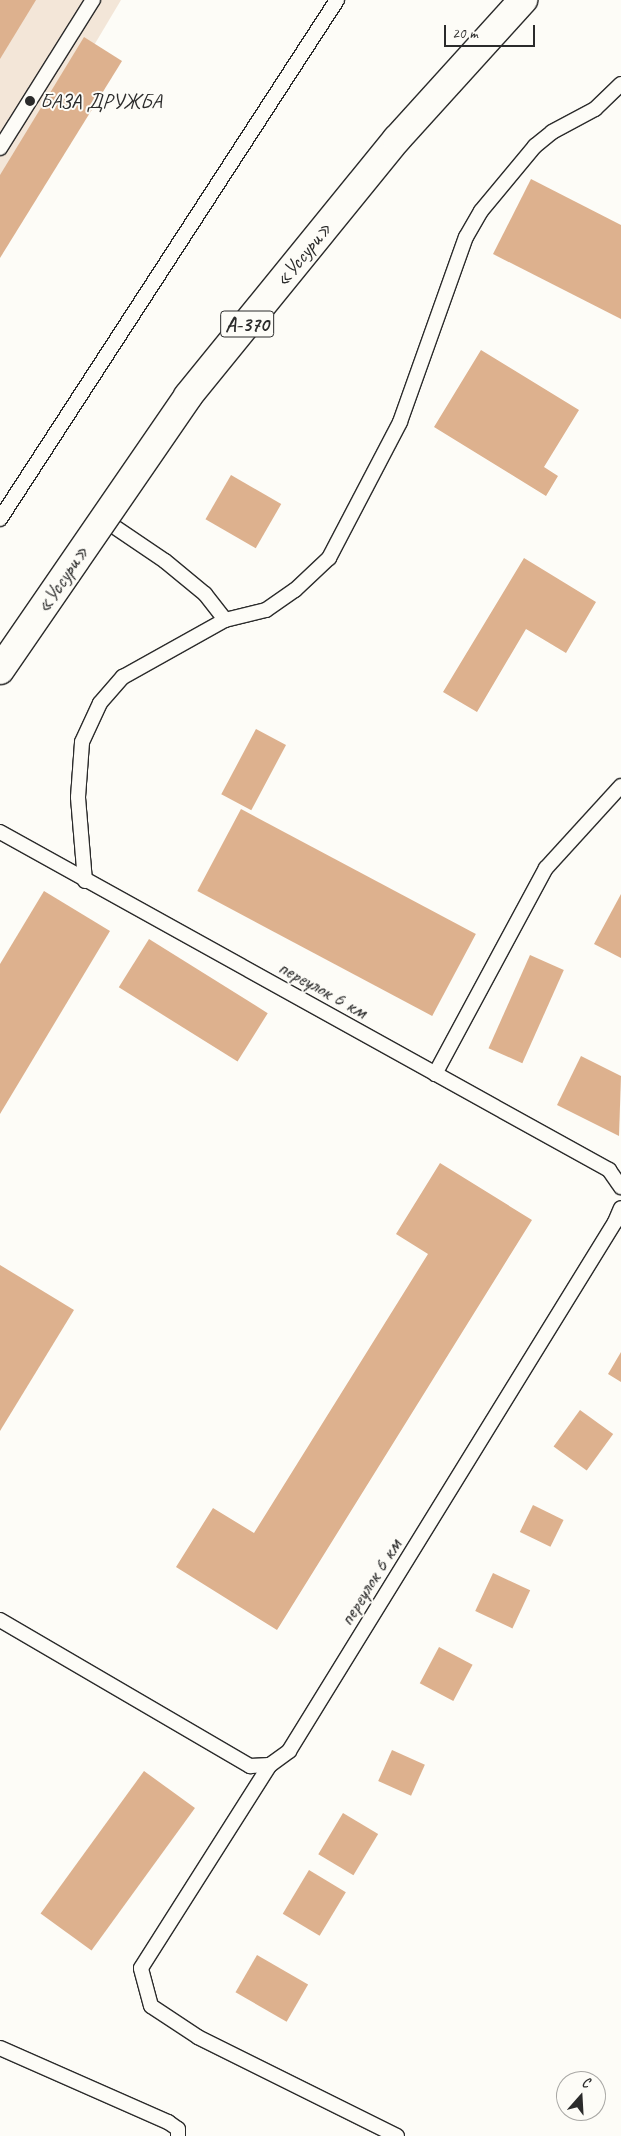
<!DOCTYPE html>
<html>
<head>
<meta charset="utf-8">
<style>
  body { margin:0 }
  #map { position:relative; width:621px; height:2136px; overflow:hidden; background:#fdfcf7; font-family:Caveat,sans-serif }
  div>[style] { position:absolute }
  [style*='--x'] { left:calc(var(--x)*1px); top:calc(var(--y)*1px); width:calc(var(--w)*1px); rotate:calc(var(--a)*1deg) }
  .built>* { inset:0; background:#f3e6d8 }
  .building>* { inset:0; background:#ddb18e; transform-origin:0 0 }
  .roads { filter:drop-shadow(1px 0 #2b2b2b) drop-shadow(-1px 0 #2b2b2b) drop-shadow(0 1px #2b2b2b) drop-shadow(0 -1px #2b2b2b) }
  .lane>* { height:14px; margin:-7px; padding:0 7px; transform-origin:7px; border-radius:7px; background:#fdfcf7 }
  .bridges { filter:drop-shadow(1px 0 #2b2b2b) drop-shadow(-1px 0 #2b2b2b) drop-shadow(0 1px #2b2b2b) drop-shadow(0 -1px #2b2b2b) }
  .highway-bridge>* { height:28px; margin:-14px; padding:0 14px; transform-origin:14px; border-radius:14px; background:#fdfcf7 }
  .dots>* { width:14px; height:14px; translate:-50% -50%; box-sizing:border-box; border:2px solid #fdfcf7; border-radius:50% }
  span { translate:-50% -50%; white-space:nowrap; text-align:center; line-height:1.15; -webkit-text-stroke:4px #fdfcf7; paint-order:stroke }
  .shield-label span { padding:1px 4px; background:#fdfcf7; border:1px solid; border-radius:4px; -webkit-text-stroke-width:0 }
  .shield-label { font-size:20px; color:#2b2b2b; font-weight:700 }
  .poi-label { font-size:21px; color:#2b2b2b }
  .left { translate:0 -50%; text-align:left }
  .street-label { font-size:21px; color:#2b2b2b }
  .north { position:absolute; left:556px; top:2071px; width:50px; height:50px; box-sizing:border-box; background:#fdfcf7; border:1px solid #a9a8a5; border-radius:50%; rotate:19deg; font-size:14px; font-weight:700; line-height:20px; text-align:center; color:#2b2b2b }
  .north::after { content:''; display:block; margin:auto; width:18px; height:22px; background:#2b2b2b; clip-path:polygon(50% 0,100% 100%,50% 72%,0 100%) }
  .scale { position:absolute; left:444px; top:25px; width:91px; height:22px; box-sizing:border-box; border:2px solid #2b2b2b; border-top:0; padding-left:6px; font-size:15px; line-height:18px; white-space:nowrap; color:#2b2b2b; -webkit-text-stroke:4px #fdfcf7; paint-order:stroke }
</style>
</head>
<body>
<div id="map">
  <div class="built">
    <div style="clip-path:polygon(0 0,121px 0,0 203px)"></div>
  </div>
  <div class="building">
    <div style="clip-path:polygon(0 0,36px 0,0 59px)"></div>
    <div style="clip-path:polygon(84px 37px,122px 61px,0 258px,0 175px)"></div>
    <div style="clip-path:polygon(531px 179px,621px 225px,621px 319px,493px 254px)"></div>
    <div style="clip-path:polygon(481px 350px,579px 410px,544px 467px,558px 476px,546px 496px,434px 427px)"></div>
    <div style="left:231px;top:475px;width:58px;height:51px;rotate:30deg"></div>
    <div style="clip-path:polygon(524px 558px,596px 602px,566px 653px,526px 629px,477px 712px,443px 692px)"></div>
    <div style="left:256px;top:729px;width:34px;height:74px;rotate:28deg"></div>
    <div style="left:241px;top:809px;width:266px;height:93px;rotate:28deg"></div>
    <div style="clip-path:polygon(44px 891px,110px 931px,0 1114px,0 964px)"></div>
    <div style="clip-path:polygon(621px 894px,621px 958px,594px 944px)"></div>
    <div style="left:149px;top:939px;width:140px;height:57px;rotate:32deg"></div>
    <div style="left:530px;top:955px;width:37px;height:102px;rotate:24deg"></div>
    <div style="clip-path:polygon(581px 1056px,621px 1076px,619px 1136px,557px 1105px)"></div>
    <div style="clip-path:polygon(440px 1163px,532px 1220px,277px 1630px,176px 1567px,213px 1508px,254px 1533px,428px 1254px,396px 1234px)"></div>
    <div style="clip-path:polygon(0 1265px,74px 1310px,0 1431px)"></div>
    <div style="clip-path:polygon(621px 1352px,621px 1382px,608px 1374px)"></div>
    <div style="left:580px;top:1410px;width:41px;height:45px;rotate:36deg"></div>
    <div style="left:533px;top:1505px;width:34px;height:30px;rotate:26deg"></div>
    <div style="left:493px;top:1573px;width:41px;height:42px;rotate:25deg"></div>
    <div style="left:439px;top:1647px;width:38px;height:41px;rotate:28deg"></div>
    <div style="left:392px;top:1750px;width:36px;height:34px;rotate:24deg"></div>
    <div style="left:144px;top:1771px;width:63px;height:176px;rotate:36deg"></div>
    <div style="left:343px;top:1813px;width:41px;height:48px;rotate:31deg"></div>
    <div style="left:309px;top:1870px;width:43px;height:51px;rotate:31deg"></div>
    <div style="left:257px;top:1955px;width:59px;height:43px;rotate:30deg"></div>
  </div>
  <div class="roads">
    <div class="lane">
      <div style="--x:0;--y:148;--w:175;--a:-57.9"></div>
      <div style="--x:100;--y:517;--w:78;--a:34.1"></div>
      <div style="--x:165;--y:561;--w:52;--a:39.5"></div>
      <div style="--x:205;--y:594;--w:33;--a:52"></div>
      <div style="--x:225;--y:620;--w:42;--a:-13.7"></div>
      <div style="--x:266;--y:610;--w:35;--a:-35"></div>
      <div style="--x:295;--y:590;--w:47;--a:-43.3"></div>
      <div style="--x:329;--y:558;--w:153;--a:-62.4"></div>
      <div style="--x:400;--y:422;--w:196;--a:-70.4"></div>
      <div style="--x:466;--y:237;--w:30;--a:-60"></div>
      <div style="--x:481;--y:211;--w:85;--a:-50.3"></div>
      <div style="--x:535;--y:146;--w:22;--a:-39"></div>
      <div style="--x:552;--y:132;--w:49;--a:-28.1"></div>
      <div style="--x:595;--y:109;--w:36;--a:-44"></div>
      <div style="--x:0;--y:519;--w:619;--a:-57"></div>
      <div style="--x:0;--y:832;--w:697;--a:29.03"></div>
      <div style="--x:609;--y:1170;--w:21;--a:55"></div>
      <div style="--x:85;--y:881;--w:84;--a:-94.8"></div>
      <div style="--x:78;--y:797;--w:55;--a:-85.8"></div>
      <div style="--x:82;--y:742;--w:43;--a:-65.2"></div>
      <div style="--x:100;--y:703;--w:35;--a:-49"></div>
      <div style="--x:123;--y:677;--w:117;--a:-29.2"></div>
      <div style="--x:435;--y:1074;--w:234;--a:-61.7"></div>
      <div style="--x:546;--y:868;--w:111;--a:-47.6"></div>
      <div style="--x:0;--y:1620;--w:290;--a:30.3"></div>
      <div style="--x:250;--y:1766;--w:20;--a:-3"></div>
      <div style="--x:0;--y:2048;--w:184;--a:23.8"></div>
      <div style="--x:168;--y:2122;--w:12;--a:35"></div>
      <div style="--x:178;--y:2129;--w:7;--a:90"></div>
      <div style="--x:397;--y:2136;--w:222;--a:-153.6"></div>
      <div style="--x:198;--y:2037;--w:56;--a:-146.6"></div>
      <div style="--x:151;--y:2006;--w:39;--a:-105"></div>
      <div style="--x:141;--y:1968;--w:241;--a:-57.6"></div>
      <div style="--x:270;--y:1765;--w:24;--a:-36"></div>
      <div style="--x:289;--y:1751;--w:621;--a:-58.36"></div>
      <div style="--x:615;--y:1222;--w:15;--a:-67"></div>
    </div>
  </div>
  <div class="bridges">
    <div class="highway-bridge">
      <div style="--x:0;--y:670;--w:332;--a:-55.5"></div>
      <div style="--x:188;--y:396;--w:331;--a:-50.9"></div>
      <div style="--x:397;--y:139;--w:188;--a:-47.8"></div>
    </div>
  </div>
  <div class="dots">
    <div style="left:30px;top:101px;background:#2b2b2b"></div>
  </div>
  <div class="shield-label">
    <span style="left:247px;top:324px">А-370</span>
  </div>
  <div class="poi-label">
    <span class="left" style="left:40px;top:101px">БАЗА ДРУЖБА</span>
  </div>
  <div class="street-label">
    <span style="left:303px;top:254px;rotate:-51deg">«Уссури»</span>
    <span style="left:62px;top:579px;rotate:-56deg">«Уссури»</span>
    <span style="left:323px;top:989px;rotate:29deg">переулок 6 км</span>
    <span style="left:370px;top:1582px;rotate:-58deg">переулок 6 км</span>
  </div>
  <div class="north">С</div>
  <div class="scale">20 m</div>
</div>
</body>
</html>
